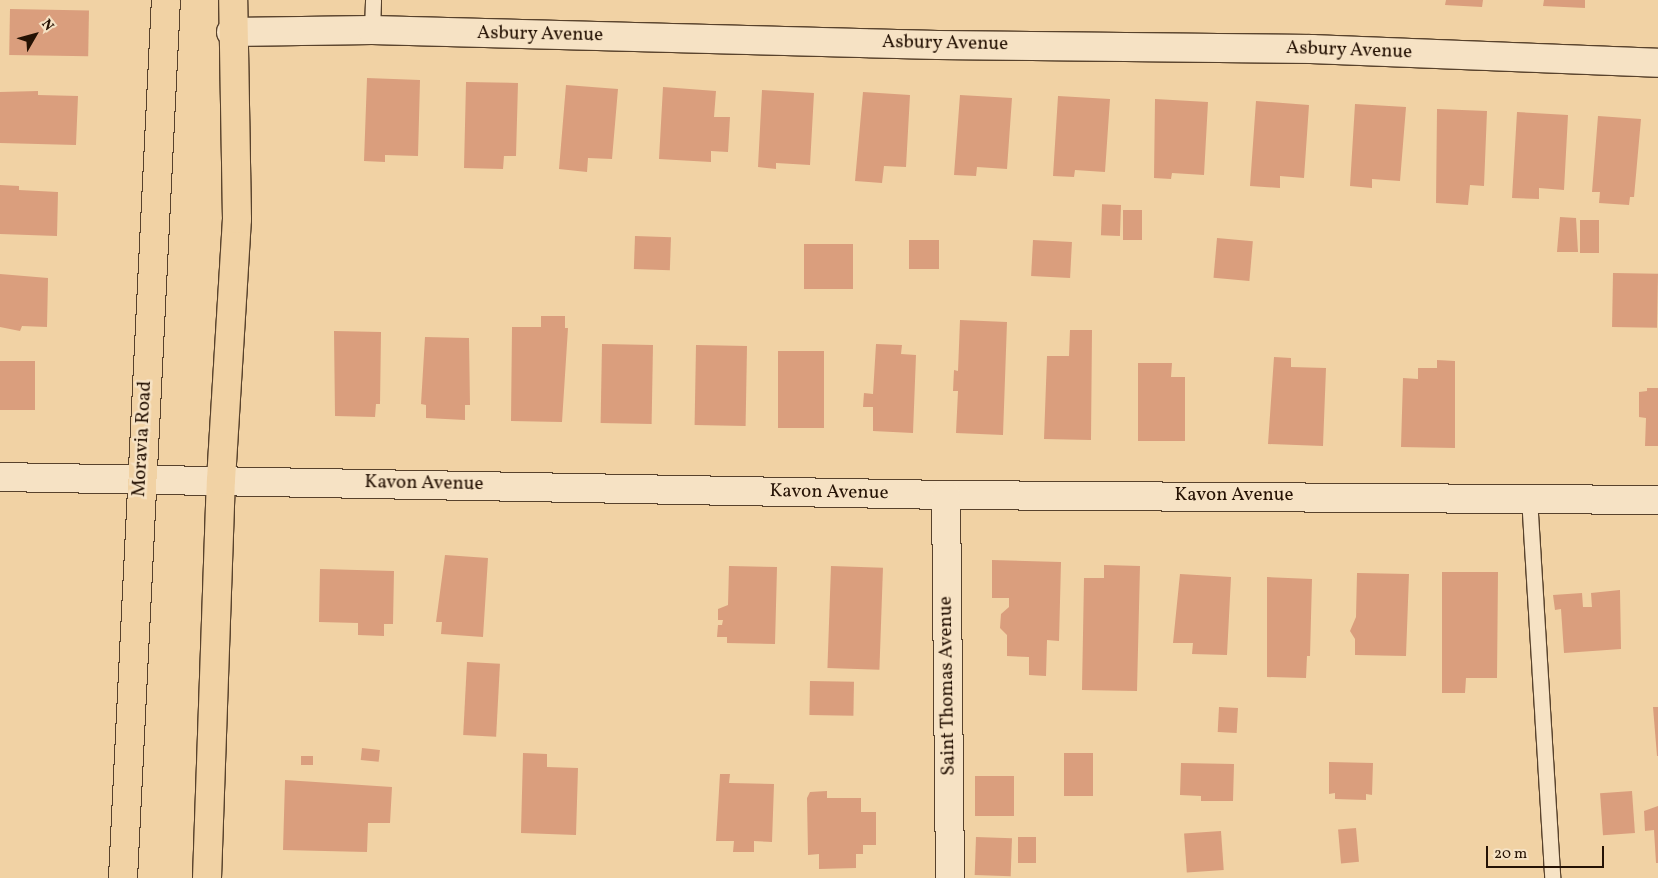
<!DOCTYPE html>
<html>
<head>
<meta charset="utf-8">
<style>
  body { margin:0 }
  #map { position:relative; width:1658px; height:878px; overflow:hidden; background:#f1d2a4; font-family:Vollkorn,serif }
  div>[style] { position:absolute }
  [style*='--x'] { left:calc(var(--x)*1px); top:calc(var(--y)*1px); width:calc(var(--w)*1px); rotate:calc(var(--a)*1deg) }
  .building>* { inset:0; background:#da9e7d; transform-origin:0 0 }
  .roads { filter:drop-shadow(1px 0 #58422c) drop-shadow(-1px 0 #58422c) drop-shadow(0 1px #58422c) drop-shadow(0 -1px #58422c) }
  .service>* { height:15px; margin:-7.5px; padding:0 7.5px; transform-origin:7.5px; border-radius:7.5px; background:#f6e2c4 }
  .minor>* { height:28px; margin:-14px; padding:0 14px; transform-origin:14px; border-radius:14px; background:#f6e2c4 }
  .primary>* { height:28px; margin:-14px; padding:0 14px; transform-origin:14px; border-radius:14px; background:#f1d2a4 }
  span { translate:-50% -50%; white-space:nowrap; text-align:center; line-height:1.15; -webkit-text-stroke:5px #f6e2c4; paint-order:stroke }
  .street-label { font-size:19px; color:#251204 }
  .north { position:absolute; left:10px; top:10px; width:50px; height:50px; -webkit-text-stroke:4px #f6e2c4; paint-order:stroke; rotate:52deg; font-size:14px; font-weight:700; line-height:20px; text-align:center; color:#251204 }
  .north::after { content:''; display:block; margin:auto; width:18px; height:22px; background:#251204; clip-path:polygon(50% 0,100% 100%,50% 72%,0 100%) }
  .scale { position:absolute; left:1486px; top:846px; width:118px; height:22px; box-sizing:border-box; border:2px solid #251204; border-top:0; padding-left:6px; font-size:15px; line-height:18px; white-space:nowrap; color:#251204; -webkit-text-stroke:4px #f6e2c4; paint-order:stroke }
</style>
</head>
<body>
<div id="map">
  <div class="building">
    <div style="clip-path:polygon(1446px 0,1483px 0,1482px 7px,1445px 5px)"></div>
    <div style="clip-path:polygon(1544px 0,1585px 0,1585px 8px,1543px 6px)"></div>
    <div style="left:10px;top:9px;width:79px;height:46px;rotate:1deg"></div>
    <div style="clip-path:polygon(367px 78px,420px 80px,418px 156px,385px 155px,385px 162px,364px 161px)"></div>
    <div style="clip-path:polygon(466px 82px,518px 83px,516px 156px,504px 156px,503px 169px,464px 168px)"></div>
    <div style="clip-path:polygon(566px 85px,618px 89px,612px 159px,588px 158px,587px 172px,559px 169px)"></div>
    <div style="clip-path:polygon(663px 87px,716px 91px,714px 117px,730px 117px,728px 152px,711px 151px,711px 162px,659px 159px)"></div>
    <div style="clip-path:polygon(762px 90px,814px 93px,810px 165px,776px 163px,776px 169px,758px 167px)"></div>
    <div style="clip-path:polygon(38px 91px,38px 95px,78px 96px,76px 145px,0 143px,0 92px)"></div>
    <div style="clip-path:polygon(863px 92px,910px 95px,906px 167px,884px 166px,882px 183px,855px 181px)"></div>
    <div style="clip-path:polygon(960px 95px,1012px 98px,1007px 169px,977px 167px,976px 176px,954px 175px)"></div>
    <div style="clip-path:polygon(1058px 96px,1110px 99px,1105px 172px,1075px 170px,1074px 177px,1053px 176px)"></div>
    <div style="clip-path:polygon(1155px 99px,1208px 102px,1204px 175px,1172px 173px,1171px 179px,1154px 178px)"></div>
    <div style="clip-path:polygon(1256px 101px,1309px 105px,1304px 178px,1280px 176px,1280px 188px,1250px 186px)"></div>
    <div style="clip-path:polygon(1355px 104px,1406px 107px,1400px 181px,1372px 179px,1372px 188px,1350px 186px)"></div>
    <div style="clip-path:polygon(1437px 109px,1487px 111px,1484px 186px,1470px 185px,1468px 205px,1436px 203px)"></div>
    <div style="clip-path:polygon(1517px 112px,1568px 115px,1564px 190px,1539px 188px,1539px 199px,1512px 198px)"></div>
    <div style="clip-path:polygon(1598px 116px,1641px 119px,1634px 197px,1630px 197px,1629px 205px,1599px 203px,1600px 192px,1592px 192px)"></div>
    <div style="clip-path:polygon(0 185px,19px 186px,19px 190px,58px 192px,57px 236px,0 234px)"></div>
    <div style="left:1121px;top:205px;width:31px;height:19px;rotate:92deg"></div>
    <div style="left:1123px;top:210px;width:19px;height:30px"></div>
    <div style="clip-path:polygon(1560px 217px,1576px 218px,1578px 252px,1557px 252px)"></div>
    <div style="left:1580px;top:220px;width:19px;height:33px"></div>
    <div style="left:635px;top:236px;width:36px;height:33px;rotate:2deg"></div>
    <div style="left:1217px;top:238px;width:36px;height:40px;rotate:5deg"></div>
    <div style="left:909px;top:240px;width:30px;height:29px"></div>
    <div style="left:1033px;top:240px;width:39px;height:36px;rotate:3deg"></div>
    <div style="left:804px;top:244px;width:49px;height:45px"></div>
    <div style="left:1613px;top:273px;width:45px;height:54px;rotate:1deg"></div>
    <div style="clip-path:polygon(0 274px,48px 278px,47px 327px,22px 326px,20px 331px,0 327px)"></div>
    <div style="clip-path:polygon(541px 316px,565px 316px,565px 328px,568px 328px,562px 422px,511px 421px,512px 327px,541px 327px)"></div>
    <div style="clip-path:polygon(960px 320px,1007px 322px,1003px 435px,956px 433px,958px 391px,953px 391px,954px 370px,958px 371px)"></div>
    <div style="clip-path:polygon(1070px 330px,1092px 330px,1091px 440px,1044px 439px,1047px 356px,1069px 356px)"></div>
    <div style="clip-path:polygon(334px 331px,381px 332px,380px 404px,376px 404px,375px 417px,335px 416px)"></div>
    <div style="clip-path:polygon(425px 337px,469px 338px,470px 405px,465px 405px,465px 420px,426px 418px,426px 405px,421px 404px)"></div>
    <div style="left:602px;top:344px;width:51px;height:79px;rotate:1deg"></div>
    <div style="clip-path:polygon(876px 344px,902px 345px,901px 354px,916px 355px,913px 433px,873px 431px,873px 407px,863px 407px,864px 393px,873px 394px)"></div>
    <div style="left:696px;top:345px;width:51px;height:80px;rotate:1deg"></div>
    <div style="left:778px;top:351px;width:46px;height:77px"></div>
    <div style="clip-path:polygon(1274px 357px,1291px 358px,1291px 367px,1326px 368px,1323px 446px,1268px 444px)"></div>
    <div style="clip-path:polygon(1437px 360px,1455px 361px,1455px 448px,1401px 447px,1403px 378px,1418px 379px,1418px 368px,1437px 368px)"></div>
    <div style="left:0;top:361px;width:35px;height:49px"></div>
    <div style="clip-path:polygon(1138px 363px,1172px 363px,1171px 377px,1185px 377px,1185px 441px,1138px 441px)"></div>
    <div style="clip-path:polygon(1647px 388px,1658px 388px,1658px 446px,1645px 446px,1646px 418px,1639px 417px,1639px 392px,1647px 391px)"></div>
    <div style="clip-path:polygon(445px 555px,488px 558px,483px 637px,441px 634px,442px 622px,436px 622px)"></div>
    <div style="clip-path:polygon(992px 560px,1061px 562px,1059px 641px,1047px 640px,1046px 676px,1029px 675px,1029px 657px,1007px 656px,1007px 635px,1000px 628px,1001px 614px,1009px 607px,1009px 598px,992px 598px)"></div>
    <div style="clip-path:polygon(1104px 565px,1140px 566px,1137px 691px,1082px 690px,1084px 578px,1104px 578px)"></div>
    <div style="clip-path:polygon(729px 566px,777px 567px,775px 644px,727px 643px,727px 637px,717px 637px,718px 625px,722px 625px,723px 620px,718px 620px,718px 609px,728px 605px)"></div>
    <div style="left:831px;top:566px;width:52px;height:102px;rotate:2deg"></div>
    <div style="clip-path:polygon(320px 569px,394px 571px,393px 624px,384px 624px,384px 636px,358px 635px,358px 623px,319px 622px)"></div>
    <div style="clip-path:polygon(1442px 572px,1498px 572px,1497px 678px,1466px 678px,1465px 693px,1442px 693px)"></div>
    <div style="clip-path:polygon(1357px 573px,1409px 574px,1406px 656px,1355px 655px,1355px 639px,1350px 631px,1356px 617px)"></div>
    <div style="clip-path:polygon(1180px 574px,1231px 577px,1227px 655px,1192px 654px,1193px 643px,1173px 643px)"></div>
    <div style="clip-path:polygon(1267px 577px,1312px 579px,1310px 656px,1307px 656px,1306px 678px,1267px 677px)"></div>
    <div style="clip-path:polygon(1620px 590px,1621px 649px,1564px 653px,1561px 609px,1555px 610px,1553px 595px,1582px 593px,1583px 607px,1592px 607px,1591px 593px)"></div>
    <div style="left:467px;top:662px;width:33px;height:73px;rotate:3deg"></div>
    <div style="left:810px;top:681px;width:44px;height:34px;rotate:1deg"></div>
    <div style="left:1219px;top:707px;width:19px;height:25px;rotate:3deg"></div>
    <div style="clip-path:polygon(1653px 707px,1658px 707px,1658px 756px,1657px 756px)"></div>
    <div style="left:362px;top:748px;width:18px;height:12px;rotate:6deg"></div>
    <div style="clip-path:polygon(523px 753px,547px 754px,547px 767px,578px 768px,576px 835px,521px 833px)"></div>
    <div style="left:1064px;top:753px;width:29px;height:43px"></div>
    <div style="left:301px;top:756px;width:12px;height:9px"></div>
    <div style="clip-path:polygon(1329px 762px,1373px 763px,1372px 795px,1366px 794px,1366px 800px,1335px 799px,1335px 793px,1329px 794px)"></div>
    <div style="clip-path:polygon(1181px 763px,1234px 764px,1233px 801px,1201px 801px,1201px 796px,1180px 795px)"></div>
    <div style="clip-path:polygon(720px 774px,730px 774px,729px 783px,774px 784px,772px 842px,754px 841px,754px 852px,733px 852px,734px 841px,716px 841px)"></div>
    <div style="left:975px;top:776px;width:39px;height:40px"></div>
    <div style="clip-path:polygon(285px 780px,392px 787px,390px 823px,368px 823px,367px 852px,283px 850px)"></div>
    <div style="clip-path:polygon(827px 791px,827px 798px,861px 798px,861px 812px,876px 812px,876px 845px,863px 845px,863px 854px,856px 854px,856px 868px,819px 869px,819px 854px,808px 855px,807px 798px,810px 792px)"></div>
    <div style="left:1632px;top:791px;width:42px;height:32px;rotate:86deg"></div>
    <div style="clip-path:polygon(1658px 806px,1658px 863px,1656px 863px,1654px 830px,1645px 831px,1644px 811px)"></div>
    <div style="left:1356px;top:828px;width:34px;height:18px;rotate:85deg"></div>
    <div style="left:1221px;top:831px;width:39px;height:37px;rotate:86deg"></div>
    <div style="left:976px;top:837px;width:36px;height:38px;rotate:2deg"></div>
    <div style="left:1018px;top:837px;width:18px;height:26px"></div>
  </div>
  <div class="roads">
    <div class="service">
      <div style="--x:372;--y:30;--w:30;--a:-88"></div>
      <div style="--x:1529;--y:497;--w:382;--a:86.5"></div>
    </div>
    <div class="minor">
      <div style="--x:231;--y:32;--w:141;--a:-0.8"></div>
      <div style="--x:372;--y:30;--w:566;--a:1.52"></div>
      <div style="--x:938;--y:45;--w:374;--a:0.6"></div>
      <div style="--x:1312;--y:49;--w:346;--a:2.3"></div>
      <div style="--x:0;--y:477;--w:946;--a:1.09"></div>
      <div style="--x:946;--y:495;--w:712;--a:0.4"></div>
      <div style="--x:946;--y:495;--w:383;--a:89.4"></div>
    </div>
    <div class="primary">
      <div style="--x:123;--y:878;--w:879;--a:-87.2"></div>
      <div style="--x:207;--y:878;--w:398;--a:-88"></div>
      <div style="--x:221;--y:480;--w:261;--a:-86.5"></div>
      <div style="--x:237;--y:219;--w:219;--a:-91"></div>
    </div>
  </div>
  <div class="street-label">
    <span style="left:540px;top:35px;rotate:1deg">Asbury Avenue</span>
    <span style="left:945px;top:44px;rotate:1deg">Asbury Avenue</span>
    <span style="left:1349px;top:51px;rotate:2deg">Asbury Avenue</span>
    <span style="left:143px;top:439px;rotate:-87deg">Moravia Road</span>
    <span style="left:424px;top:484px;rotate:1deg">Kavon Avenue</span>
    <span style="left:829px;top:493px;rotate:1deg">Kavon Avenue</span>
    <span style="left:1234px;top:496px">Kavon Avenue</span>
    <span style="left:948px;top:686px;rotate:-91deg">Saint Thomas Avenue</span>
  </div>
  <div class="north">N</div>
  <div class="scale">20 m</div>
</div>
</body>
</html>
